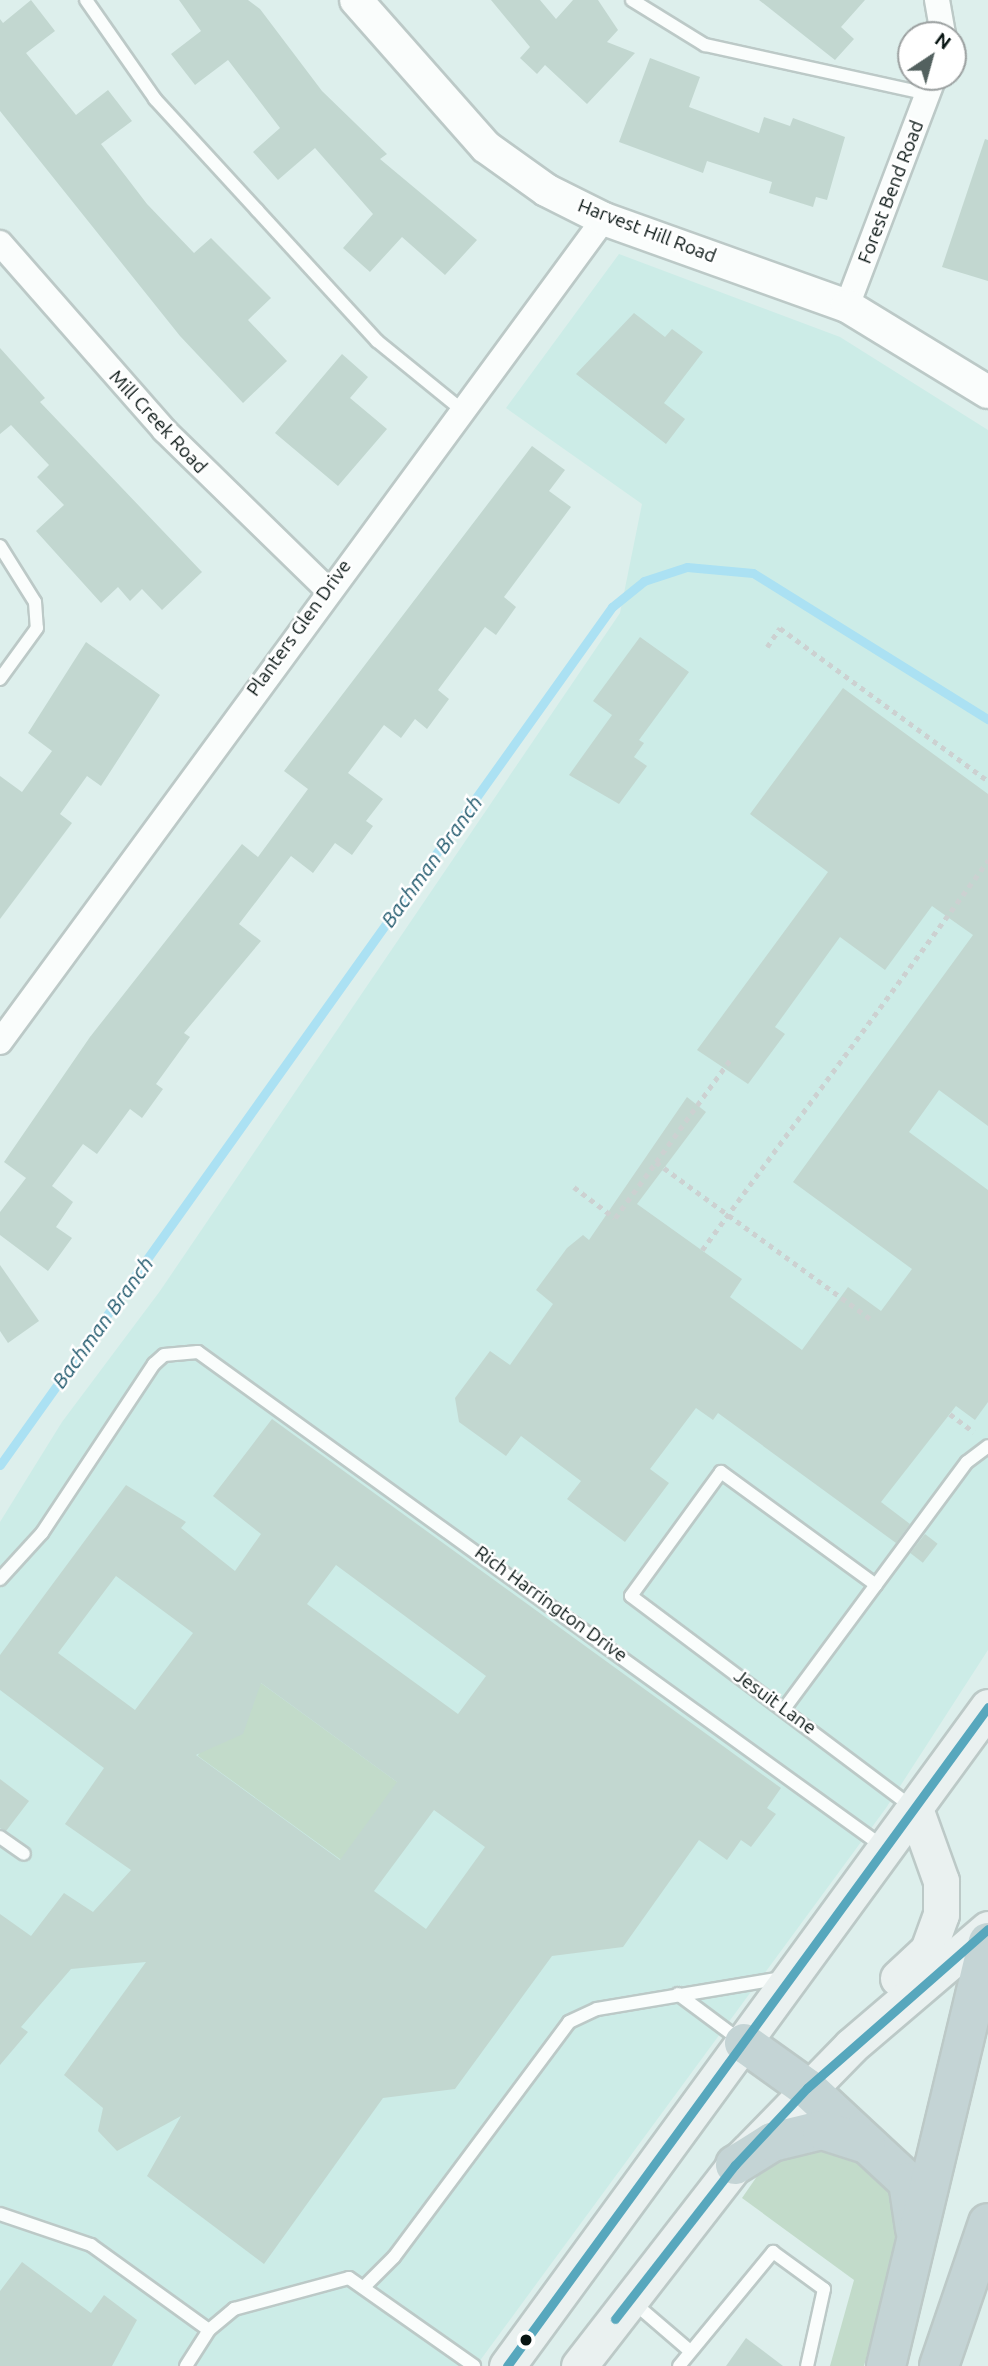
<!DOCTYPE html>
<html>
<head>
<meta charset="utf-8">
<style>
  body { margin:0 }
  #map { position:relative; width:988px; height:2366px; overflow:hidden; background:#ddefec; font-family:Ubuntu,sans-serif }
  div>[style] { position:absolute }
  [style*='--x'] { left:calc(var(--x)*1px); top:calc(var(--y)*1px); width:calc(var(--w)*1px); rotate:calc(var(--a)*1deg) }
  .built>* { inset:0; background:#ccece7 }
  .green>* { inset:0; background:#c2dbca; transform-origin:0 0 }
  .stream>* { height:9px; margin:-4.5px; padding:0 4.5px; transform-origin:4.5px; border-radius:4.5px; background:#abe1f3 }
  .building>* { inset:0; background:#c2d7d0; transform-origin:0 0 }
  .path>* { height:4.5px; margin-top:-2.25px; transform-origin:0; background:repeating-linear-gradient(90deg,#ccd1d1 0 5px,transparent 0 10px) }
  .roads { filter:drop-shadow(2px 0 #bcc9c7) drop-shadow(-2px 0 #bcc9c7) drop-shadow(0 2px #bcc9c7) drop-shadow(0 -2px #bcc9c7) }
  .service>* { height:12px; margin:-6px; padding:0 6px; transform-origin:6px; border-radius:6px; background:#fafdfc }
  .minor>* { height:24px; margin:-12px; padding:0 12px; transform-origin:12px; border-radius:12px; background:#fafdfc }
  .tertiary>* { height:32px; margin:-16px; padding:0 16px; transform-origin:16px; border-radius:16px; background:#fafdfc }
  .secondary>* { height:35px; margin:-17.5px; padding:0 17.5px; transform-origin:17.5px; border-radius:17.5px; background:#eaf1f0 }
  .motorway>* { height:38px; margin:-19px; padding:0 19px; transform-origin:19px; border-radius:19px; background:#c4d4d5 }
  .bus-1>* { height:9px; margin:-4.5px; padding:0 4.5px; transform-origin:4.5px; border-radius:4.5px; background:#57a7bd }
  .dots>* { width:19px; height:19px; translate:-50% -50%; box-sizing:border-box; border:4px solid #fff; border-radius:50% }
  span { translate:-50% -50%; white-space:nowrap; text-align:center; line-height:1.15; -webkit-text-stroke:5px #fff; paint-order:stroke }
  .street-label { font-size:19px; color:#081513 }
  .water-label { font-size:21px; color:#21596d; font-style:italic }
  .north { position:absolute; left:897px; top:21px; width:70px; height:70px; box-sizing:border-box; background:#fff; border:2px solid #9ca1a1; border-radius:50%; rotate:36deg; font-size:19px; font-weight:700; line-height:28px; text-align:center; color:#081513 }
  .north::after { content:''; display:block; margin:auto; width:24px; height:32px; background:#53615f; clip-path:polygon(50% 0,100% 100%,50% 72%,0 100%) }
</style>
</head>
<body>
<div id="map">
  <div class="built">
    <div style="clip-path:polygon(619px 254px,840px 337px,988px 430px,988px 1650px,886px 1808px,476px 2366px,0 2366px,0 1522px,62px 1422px,160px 1291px,620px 613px,642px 504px,506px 408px)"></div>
  </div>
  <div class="green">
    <div style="left:254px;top:1678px;width:183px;height:96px;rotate:36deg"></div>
    <div style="clip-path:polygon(837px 2143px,893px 2189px,899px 2237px,864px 2366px,830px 2366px,854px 2280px,742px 2198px,767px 2162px)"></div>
  </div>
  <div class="stream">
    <div style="--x:0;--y:1465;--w:1054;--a:-54.5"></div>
    <div style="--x:612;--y:607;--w:41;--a:-39.1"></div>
    <div style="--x:644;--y:581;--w:45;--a:-18"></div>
    <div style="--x:687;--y:567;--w:66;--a:5.2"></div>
    <div style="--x:753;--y:573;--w:277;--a:31.9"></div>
  </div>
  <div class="building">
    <div style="clip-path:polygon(31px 0,55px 31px,26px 53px,76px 115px,108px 90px,132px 121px,101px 144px,147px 204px,194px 253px,211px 238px,271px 298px,248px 320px,287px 361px,243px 403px,180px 336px,0 111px,0 19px,3px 23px)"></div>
    <div style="clip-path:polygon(179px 0,248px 0,260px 9px,322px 91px,387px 154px,380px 159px,477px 240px,445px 275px,402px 237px,370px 272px,343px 248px,373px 214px,315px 148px,278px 180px,253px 152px,280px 128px,228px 60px,195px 85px,171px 54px,201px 31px)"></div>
    <div style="clip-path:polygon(491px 0,540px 0,556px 19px,573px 0,598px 0,618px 30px,607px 42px,635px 53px,587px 104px,545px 65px,537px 74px,520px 58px,530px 47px)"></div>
    <div style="clip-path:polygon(759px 0,865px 0,841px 27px,854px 39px,835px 60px)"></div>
    <div style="clip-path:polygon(650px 58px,700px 77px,689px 107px,759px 133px,764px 117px,790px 126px,793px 118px,845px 137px,827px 200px,816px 197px,813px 207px,769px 193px,772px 182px,707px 161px,703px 173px,619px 142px)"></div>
    <div style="clip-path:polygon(985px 139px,988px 140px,988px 281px,942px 267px)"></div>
    <div style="clip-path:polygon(634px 313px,665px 337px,672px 329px,703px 352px,664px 403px,685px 419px,666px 444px,576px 374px)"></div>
    <div style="clip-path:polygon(0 348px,45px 398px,40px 402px,202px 572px,162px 610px,142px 589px,130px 601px,118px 587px,101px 603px,36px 531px,64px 505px,37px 477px,49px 465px,11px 425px,0 434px)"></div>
    <div style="clip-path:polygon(342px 354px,368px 377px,350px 398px,387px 429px,338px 486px,275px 433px)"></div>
    <div style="clip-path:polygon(532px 446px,565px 470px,549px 491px,571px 507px,504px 597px,516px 607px,496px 635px,485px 627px,438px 690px,449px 699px,427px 729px,415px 719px,401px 738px,384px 725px,348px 773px,383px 799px,366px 821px,373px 826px,352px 855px,335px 843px,313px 873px,291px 856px,239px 924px,261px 941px,184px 1033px,190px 1037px,156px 1084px,163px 1089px,142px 1118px,130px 1109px,97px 1154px,83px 1144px,52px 1186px,73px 1202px,56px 1227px,72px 1238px,48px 1271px,0 1235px,0 1212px,26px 1178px,4px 1162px,90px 1037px,242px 844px,258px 857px,308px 789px,284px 771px)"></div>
    <div style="clip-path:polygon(640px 637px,689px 672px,639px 740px,644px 743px,634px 757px,647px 766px,619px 804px,569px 775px,612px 715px,593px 701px)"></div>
    <div style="clip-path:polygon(86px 642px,160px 695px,101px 786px,87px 776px,60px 814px,72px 823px,0 919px,0 776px,22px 792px,52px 751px,28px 733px)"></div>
    <div style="clip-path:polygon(843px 688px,988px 794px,988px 1126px,939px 1090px,909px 1132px,988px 1190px,988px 1402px,975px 1420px,956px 1406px,881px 1502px,910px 1524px,896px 1543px,718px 1413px,713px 1420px,696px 1408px,650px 1469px,669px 1483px,625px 1542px,567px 1499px,581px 1481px,521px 1436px,506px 1456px,459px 1422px,455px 1398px,490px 1351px,510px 1365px,553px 1304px,536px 1290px,567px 1248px,583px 1235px,589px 1240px,687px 1097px,706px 1112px,637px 1204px,742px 1279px,730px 1297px,802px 1350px,848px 1287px,881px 1311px,912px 1269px,793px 1182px,973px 935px,932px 906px,885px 970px,840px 937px,775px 1027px,785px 1034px,748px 1084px,697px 1050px,828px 872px,750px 814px)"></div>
    <div style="clip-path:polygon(0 1265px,39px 1321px,8px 1343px,0 1331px)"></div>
    <div style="clip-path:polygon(evenodd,272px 1419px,781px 1788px,767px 1808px,776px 1814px,751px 1847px,741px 1840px,727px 1860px,699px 1840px,623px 1947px,552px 1956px,455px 2089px,383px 2098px,264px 2264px,147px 2176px,181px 2116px,117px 2151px,98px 2131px,103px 2108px,64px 2075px,146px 1962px,71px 1969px,21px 2027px,28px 2032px,0 2065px,0 1914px,31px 1936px,64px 1893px,93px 1912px,131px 1870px,65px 1824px,104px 1768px,0 1690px,0 1655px,126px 1485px,186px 1522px,181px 1528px,235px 1571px,261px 1534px,213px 1496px,272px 1419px,336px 1565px,486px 1676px,458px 1714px,307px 1604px,336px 1565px,272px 1419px,116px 1576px,193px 1633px,135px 1710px,58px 1653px,116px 1576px,272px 1419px,261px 1683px,397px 1782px,340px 1860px,196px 1755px,243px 1734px,261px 1683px,272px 1419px,434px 1810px,485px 1847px,426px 1929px,374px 1891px,434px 1810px)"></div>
    <div style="left:925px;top:1534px;width:16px;height:24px;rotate:38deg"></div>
    <div style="clip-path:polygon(0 1779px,29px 1801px,6px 1831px,0 1828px)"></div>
    <div style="clip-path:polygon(22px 2262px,91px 2313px,104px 2295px,137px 2320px,112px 2366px,0 2366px,0 2291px)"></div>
    <div style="clip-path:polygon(746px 2338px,783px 2366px,726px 2366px)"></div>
  </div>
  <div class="path">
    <div style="--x:767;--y:647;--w:23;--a:-56"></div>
    <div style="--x:780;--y:628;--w:258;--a:36.3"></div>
    <div style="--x:656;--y:1162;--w:130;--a:-54.1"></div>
    <div style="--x:574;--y:1187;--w:51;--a:37.1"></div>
    <div style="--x:615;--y:1218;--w:69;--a:-53.8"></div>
    <div style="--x:656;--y:1162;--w:269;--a:36.2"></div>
    <div style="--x:702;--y:1250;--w:484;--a:-53.7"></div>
    <div style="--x:950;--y:1414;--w:30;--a:37"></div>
  </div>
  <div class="roads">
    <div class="service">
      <div style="--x:86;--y:0;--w:121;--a:55.1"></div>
      <div style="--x:155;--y:99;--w:151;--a:47.4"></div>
      <div style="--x:257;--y:210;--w:178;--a:47.5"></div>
      <div style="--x:377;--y:341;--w:109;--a:39.1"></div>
      <div style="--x:632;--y:0;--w:86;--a:31.7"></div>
      <div style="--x:705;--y:45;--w:228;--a:12.4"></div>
      <div style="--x:0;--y:546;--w:66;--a:58"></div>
      <div style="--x:35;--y:602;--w:26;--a:86"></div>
      <div style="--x:37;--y:628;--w:63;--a:126"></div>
      <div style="--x:0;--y:1579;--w:62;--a:-47.6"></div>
      <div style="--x:42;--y:1533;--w:203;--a:-56.5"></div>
      <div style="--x:154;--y:1364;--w:13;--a:-42"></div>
      <div style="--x:164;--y:1355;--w:34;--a:-5"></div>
      <div style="--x:198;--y:1352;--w:844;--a:35.84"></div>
      <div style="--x:876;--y:1585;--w:192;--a:-143.9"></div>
      <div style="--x:721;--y:1472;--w:153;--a:126"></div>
      <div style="--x:631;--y:1596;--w:353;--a:36.9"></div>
      <div style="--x:784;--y:1709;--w:307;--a:-53.5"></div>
      <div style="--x:967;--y:1462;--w:26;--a:-37"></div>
      <div style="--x:0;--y:1837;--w:29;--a:35"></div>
      <div style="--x:678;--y:1994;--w:79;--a:36.7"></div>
      <div style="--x:0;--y:2214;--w:96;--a:18.8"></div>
      <div style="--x:91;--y:2245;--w:145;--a:35.8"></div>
      <div style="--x:365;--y:2286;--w:41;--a:-45"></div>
      <div style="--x:394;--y:2257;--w:293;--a:-53.3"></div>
      <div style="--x:569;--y:2022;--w:31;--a:-25"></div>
      <div style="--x:597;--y:2009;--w:188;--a:-9.5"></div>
      <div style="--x:633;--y:2302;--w:75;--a:40.7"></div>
      <div style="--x:186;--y:2366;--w:43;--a:-57.4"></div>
      <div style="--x:209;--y:2330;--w:33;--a:-40"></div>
      <div style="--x:234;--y:2309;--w:119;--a:-15.1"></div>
      <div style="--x:349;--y:2278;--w:153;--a:35.1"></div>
      <div style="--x:679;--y:2366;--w:148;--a:-50.5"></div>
      <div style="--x:773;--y:2252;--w:63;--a:36"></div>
      <div style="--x:824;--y:2289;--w:79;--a:102.4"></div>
    </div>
    <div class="minor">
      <div style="--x:937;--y:0;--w:36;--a:80"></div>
      <div style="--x:0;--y:243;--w:249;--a:48.7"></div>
      <div style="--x:164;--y:430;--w:228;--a:44.3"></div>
      <div style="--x:847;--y:306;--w:245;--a:-69.2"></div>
      <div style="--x:0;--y:1042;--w:1021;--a:-53.73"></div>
    </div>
    <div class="tertiary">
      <div style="--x:356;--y:0;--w:196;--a:48.5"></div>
      <div style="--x:486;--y:147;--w:74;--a:35.6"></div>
      <div style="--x:546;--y:190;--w:65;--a:26.6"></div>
      <div style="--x:604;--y:219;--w:258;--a:19.7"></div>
      <div style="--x:847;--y:306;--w:165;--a:31.4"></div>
    </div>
    <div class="secondary">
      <div style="--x:898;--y:1978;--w:41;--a:-43"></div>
      <div style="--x:928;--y:1950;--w:38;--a:-70"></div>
      <div style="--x:941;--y:1914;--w:33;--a:-90"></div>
      <div style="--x:941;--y:1881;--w:74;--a:-109.7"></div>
      <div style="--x:507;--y:2366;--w:816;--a:-53.87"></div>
      <div style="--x:579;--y:2366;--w:254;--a:-52.2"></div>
      <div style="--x:735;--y:2165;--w:166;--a:-45.7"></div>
      <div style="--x:851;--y:2046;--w:180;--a:-40.5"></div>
    </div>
    <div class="motorway">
      <div style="--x:744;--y:2043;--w:77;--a:35.5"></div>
      <div style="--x:807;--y:2088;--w:138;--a:42.9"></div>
      <div style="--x:908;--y:2182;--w:48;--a:81.5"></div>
      <div style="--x:735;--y:2165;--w:44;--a:-31.9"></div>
      <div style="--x:772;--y:2142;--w:51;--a:-13.5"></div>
      <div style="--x:822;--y:2130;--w:46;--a:17.7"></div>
      <div style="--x:886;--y:2366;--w:436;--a:-76.5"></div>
      <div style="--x:939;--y:2366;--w:151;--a:-71.1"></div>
    </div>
  </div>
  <div class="bus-1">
    <div style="--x:615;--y:2319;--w:195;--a:-52.1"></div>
    <div style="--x:735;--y:2165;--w:105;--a:-46.9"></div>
    <div style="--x:807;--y:2088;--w:241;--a:-41.3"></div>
    <div style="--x:507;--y:2366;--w:816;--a:-53.87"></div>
  </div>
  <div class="dots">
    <div style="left:526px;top:2340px;background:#081513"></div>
  </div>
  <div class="street-label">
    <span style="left:891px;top:192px;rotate:-69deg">Forest Bend Road</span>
    <span style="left:647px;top:231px;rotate:21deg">Harvest Hill Road</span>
    <span style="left:158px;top:422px;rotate:47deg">Mill Creek Road</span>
    <span style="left:299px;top:628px;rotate:-54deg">Planters Glen Drive</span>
    <span style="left:551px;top:1604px;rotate:36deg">Rich Harrington Drive</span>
    <span style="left:775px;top:1702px;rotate:36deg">Jesuit Lane</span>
  </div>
  <div class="water-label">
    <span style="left:431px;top:861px;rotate:-54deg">Bachman Branch</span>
    <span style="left:102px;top:1322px;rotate:-54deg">Bachman Branch</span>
  </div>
  <div class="north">N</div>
</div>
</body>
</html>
